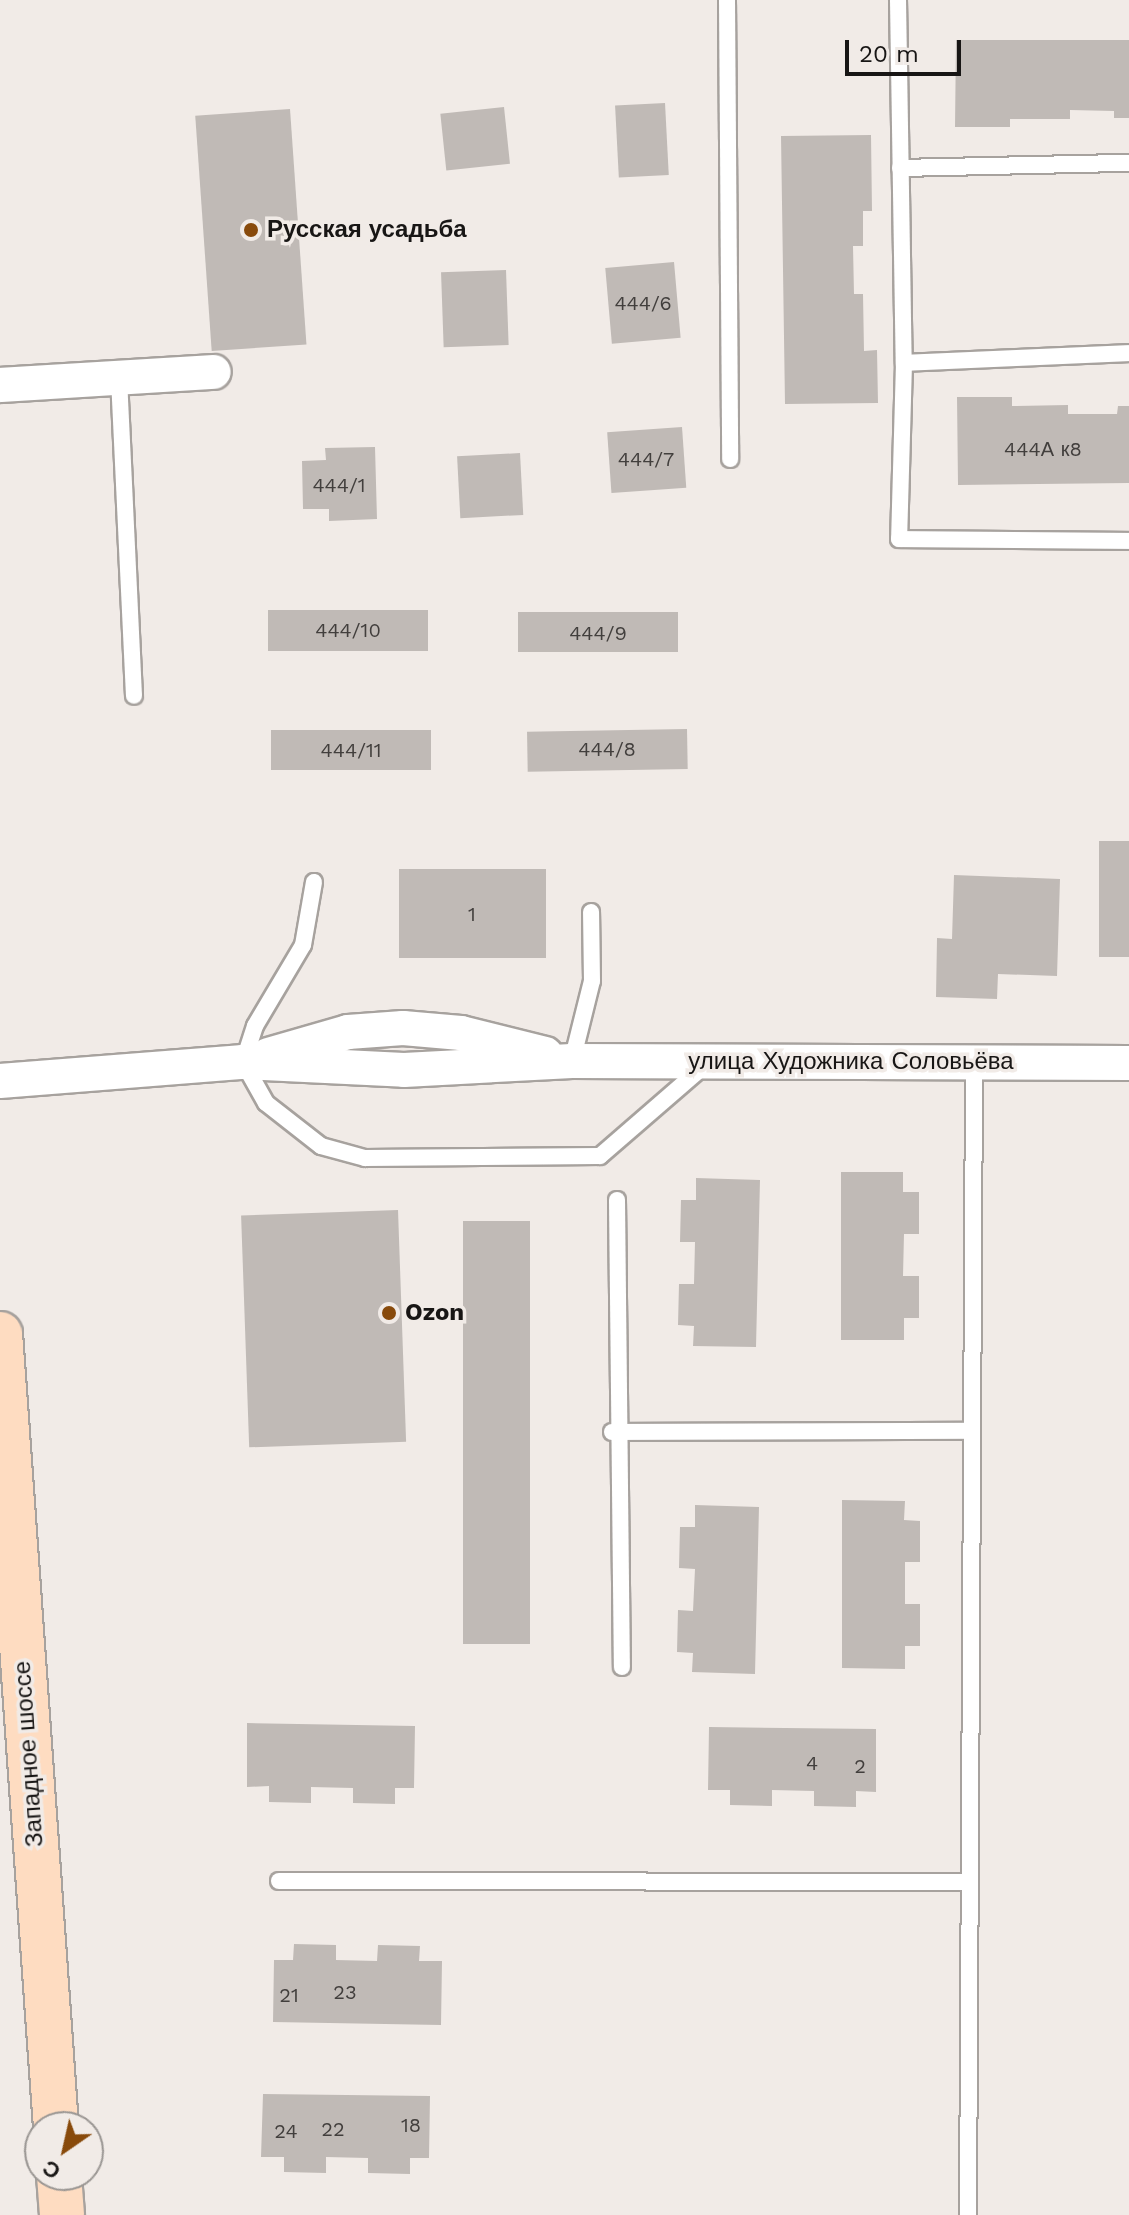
<!DOCTYPE html>
<html>
<head>
<meta charset="utf-8">
<style>
  body { margin:0 }
  #map { position:relative; width:1129px; height:2215px; overflow:hidden; background:#f1ebe7; font-family:"Work Sans",sans-serif }
  div>[style] { position:absolute }
  [style*='--x'] { left:calc(var(--x)*1px); top:calc(var(--y)*1px); width:calc(var(--w)*1px); rotate:calc(var(--a)*1deg) }
  .building>* { inset:0; background:#c0bab6; transform-origin:0 0 }
  .roads { filter:drop-shadow(2px 0 #a7a29e) drop-shadow(-2px 0 #a7a29e) drop-shadow(0 2px #a7a29e) drop-shadow(0 -2px #a7a29e) }
  .lane>* { height:16px; margin:-8px; padding:0 8px; transform-origin:8px; border-radius:8px; background:#fff }
  .street>* { height:34px; margin:-17px; padding:0 17px; transform-origin:17px; border-radius:17px; background:#fff }
  .primary>* { height:44px; margin:-22px; padding:0 22px; transform-origin:22px; border-radius:22px; background:#fedcc1 }
  .dots>* { width:22px; height:22px; translate:-50% -50%; box-sizing:border-box; border:4px solid #f1ebe7; border-radius:50% }
  span { translate:-50% -50%; white-space:nowrap; text-align:center; line-height:1.15; -webkit-text-stroke:7px #f1ebe7; paint-order:stroke }
  .number-label { font-size:20px; color:#423f3d }
  .number-label span { -webkit-text-stroke-width:0 }
  .poi-label { font-size:24px; color:#181615; font-weight:700 }
  .left { translate:0 -50%; text-align:left }
  .street-label { font-size:24px; color:#181615 }
  .north { position:absolute; left:24px; top:2111px; width:80px; height:80px; box-sizing:border-box; background:#f1ebe7; border:2px solid #9a9693; border-radius:50%; rotate:214deg; font-size:22px; font-weight:700; line-height:32px; text-align:center; color:#181615 }
  .north::after { content:''; display:block; margin:auto; width:28px; height:36px; background:#884a0b; clip-path:polygon(50% 0,100% 100%,50% 72%,0 100%) }
  .scale { position:absolute; left:845px; top:40px; width:116px; height:36px; box-sizing:border-box; border:4px solid #181615; border-top:0; padding-left:10px; font-size:24px; line-height:28px; white-space:nowrap; color:#181615; -webkit-text-stroke:6px #f1ebe7; paint-order:stroke }
</style>
</head>
<body>
<div id="map">
  <div class="building">
    <div style="clip-path:polygon(956px 40px,1129px 40px,1129px 118px,1114px 118px,1114px 111px,1070px 110px,1070px 119px,1010px 119px,1010px 127px,955px 127px)"></div>
    <div style="left:665px;top:103px;width:72px;height:50px;rotate:87deg"></div>
    <div style="left:504px;top:107px;width:57px;height:64px;rotate:84deg"></div>
    <div style="left:290px;top:109px;width:236px;height:95px;rotate:86deg"></div>
    <div style="clip-path:polygon(871px 135px,872px 211px,863px 211px,863px 246px,853px 246px,854px 294px,863px 294px,864px 351px,877px 350px,878px 403px,785px 404px,781px 136px)"></div>
    <div style="left:674px;top:262px;width:76px;height:69px;rotate:85deg"></div>
    <div style="left:506px;top:270px;width:75px;height:65px;rotate:88deg"></div>
    <div style="clip-path:polygon(957px 397px,1012px 397px,1012px 406px,1068px 405px,1068px 414px,1117px 414px,1118px 406px,1129px 406px,1129px 483px,958px 485px)"></div>
    <div style="left:682px;top:427px;width:61px;height:75px;rotate:86deg"></div>
    <div style="clip-path:polygon(375px 447px,377px 519px,329px 521px,329px 509px,303px 509px,302px 461px,326px 460px,325px 448px)"></div>
    <div style="left:520px;top:453px;width:62px;height:63px;rotate:87deg"></div>
    <div style="left:268px;top:610px;width:160px;height:41px"></div>
    <div style="left:678px;top:612px;width:40px;height:160px;rotate:90deg"></div>
    <div style="left:687px;top:729px;width:40px;height:160px;rotate:89deg"></div>
    <div style="left:271px;top:730px;width:160px;height:40px"></div>
    <div style="left:1099px;top:841px;width:30px;height:116px"></div>
    <div style="left:399px;top:869px;width:147px;height:89px"></div>
    <div style="clip-path:polygon(954px 875px,1060px 879px,1057px 976px,998px 974px,997px 999px,936px 997px,937px 938px,952px 939px)"></div>
    <div style="clip-path:polygon(841px 1172px,903px 1172px,903px 1192px,919px 1192px,919px 1234px,904px 1234px,903px 1276px,919px 1276px,919px 1318px,904px 1318px,904px 1340px,841px 1340px)"></div>
    <div style="clip-path:polygon(696px 1178px,760px 1180px,756px 1347px,693px 1346px,694px 1326px,678px 1325px,679px 1284px,694px 1284px,695px 1242px,680px 1242px,681px 1200px,696px 1200px)"></div>
    <div style="left:398px;top:1210px;width:232px;height:157px;rotate:88deg"></div>
    <div style="left:463px;top:1221px;width:67px;height:423px"></div>
    <div style="clip-path:polygon(842px 1500px,905px 1501px,904px 1520px,920px 1521px,920px 1562px,905px 1562px,905px 1604px,920px 1604px,920px 1646px,905px 1646px,905px 1669px,842px 1668px)"></div>
    <div style="clip-path:polygon(695px 1505px,759px 1507px,755px 1674px,692px 1672px,693px 1653px,677px 1652px,678px 1610px,693px 1611px,695px 1569px,679px 1568px,680px 1527px,695px 1527px)"></div>
    <div style="clip-path:polygon(247px 1723px,415px 1726px,414px 1788px,395px 1788px,395px 1804px,353px 1803px,353px 1788px,311px 1787px,311px 1803px,269px 1802px,269px 1786px,247px 1787px)"></div>
    <div style="clip-path:polygon(709px 1727px,876px 1729px,876px 1792px,856px 1791px,856px 1807px,814px 1806px,814px 1791px,772px 1790px,772px 1806px,730px 1805px,730px 1790px,708px 1790px)"></div>
    <div style="clip-path:polygon(294px 1944px,336px 1945px,336px 1960px,377px 1961px,378px 1945px,420px 1946px,419px 1961px,442px 1961px,441px 2025px,273px 2022px,274px 1960px,293px 1960px)"></div>
    <div style="clip-path:polygon(263px 2094px,430px 2096px,429px 2158px,410px 2158px,410px 2174px,368px 2173px,368px 2158px,326px 2157px,326px 2173px,284px 2172px,284px 2157px,261px 2157px)"></div>
  </div>
  <div class="roads">
    <div class="lane">
      <div style="--x:727;--y:0;--w:459;--a:89.6"></div>
      <div style="--x:898;--y:0;--w:363;--a:89.1"></div>
      <div style="--x:904;--y:363;--w:225;--a:-2.5"></div>
      <div style="--x:900;--y:168;--w:229;--a:-1.3"></div>
      <div style="--x:904;--y:363;--w:176;--a:91.6"></div>
      <div style="--x:899;--y:539;--w:230;--a:0.5"></div>
      <div style="--x:119;--y:378;--w:318;--a:87.3"></div>
      <div style="--x:314;--y:882;--w:64;--a:99.9"></div>
      <div style="--x:303;--y:945;--w:94;--a:120.7"></div>
      <div style="--x:255;--y:1026;--w:38;--a:108"></div>
      <div style="--x:243;--y:1062;--w:47;--a:60.7"></div>
      <div style="--x:266;--y:1103;--w:70;--a:38"></div>
      <div style="--x:321;--y:1146;--w:46;--a:15.3"></div>
      <div style="--x:365;--y:1158;--w:235;--a:-0.5"></div>
      <div style="--x:600;--y:1156;--w:138;--a:-40.9"></div>
      <div style="--x:572;--y:1061;--w:82;--a:-76"></div>
      <div style="--x:592;--y:981;--w:69;--a:-90.8"></div>
      <div style="--x:617;--y:1200;--w:467;--a:89.4"></div>
      <div style="--x:612;--y:1432;--w:360;--a:-0.2"></div>
      <div style="--x:279;--y:1881;--w:690;--a:0.08"></div>
      <div style="--x:968;--y:2215;--w:1152;--a:-89.7"></div>
    </div>
    <div class="street">
      <div style="--x:0;--y:385;--w:214;--a:-3.5"></div>
      <div style="--x:268;--y:1055;--w:83;--a:-16"></div>
      <div style="--x:348;--y:1032;--w:55;--a:-4.2"></div>
      <div style="--x:403;--y:1028;--w:58;--a:4.9"></div>
      <div style="--x:461;--y:1033;--w:87;--a:14"></div>
      <div style="--x:0;--y:1081;--w:244;--a:-4.5"></div>
      <div style="--x:243;--y:1062;--w:161;--a:2.8"></div>
      <div style="--x:404;--y:1070;--w:168;--a:-3.1"></div>
      <div style="--x:572;--y:1061;--w:557;--a:0.21"></div>
    </div>
    <div class="primary">
      <div style="--x:0;--y:1334;--w:795;--a:85.96"></div>
      <div style="--x:59;--y:2175;--w:40;--a:85.7"></div>
    </div>
  </div>
  <div class="dots">
    <div style="left:251px;top:230px;background:#884a0b"></div>
    <div style="left:389px;top:1313px;background:#884a0b"></div>
  </div>
  <div class="number-label">
    <span style="left:643px;top:303px">444/6</span>
    <span style="left:1043px;top:449px">444А к8</span>
    <span style="left:646px;top:459px">444/7</span>
    <span style="left:339px;top:485px">444/1</span>
    <span style="left:348px;top:630px">444/10</span>
    <span style="left:598px;top:633px">444/9</span>
    <span style="left:607px;top:749px">444/8</span>
    <span style="left:351px;top:750px">444/11</span>
    <span style="left:472px;top:914px">1</span>
    <span style="left:812px;top:1763px">4</span>
    <span style="left:860px;top:1766px">2</span>
    <span style="left:345px;top:1992px">23</span>
    <span style="left:289px;top:1995px">21</span>
    <span style="left:411px;top:2125px">18</span>
    <span style="left:333px;top:2129px">22</span>
    <span style="left:286px;top:2131px">24</span>
  </div>
  <div class="poi-label">
    <span class="left" style="left:267px;top:230px">Русская усадьба</span>
    <span class="left" style="left:405px;top:1313px">Ozon</span>
  </div>
  <div class="street-label">
    <span style="left:851px;top:1062px">улица Художника Соловьёва</span>
    <span style="left:29px;top:1754px;rotate:-94deg">Западное шоссе</span>
  </div>
  <div class="north">С</div>
  <div class="scale">20 m</div>
</div>
</body>
</html>
